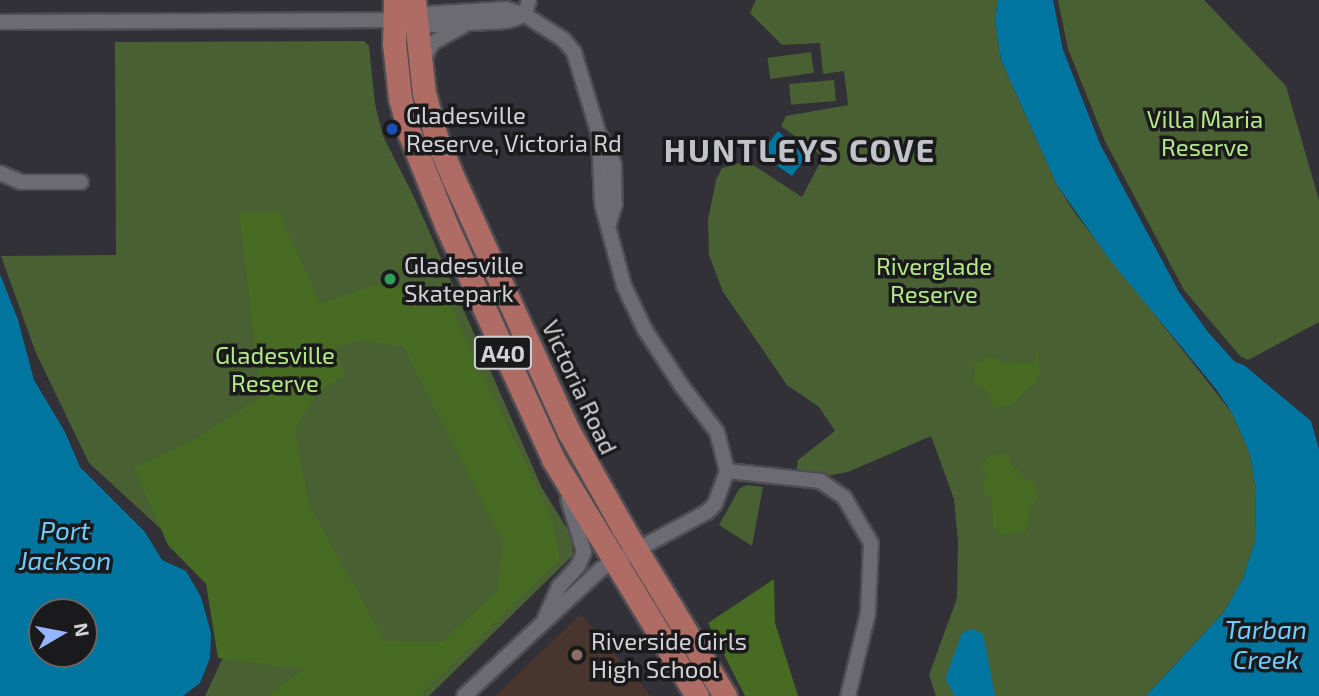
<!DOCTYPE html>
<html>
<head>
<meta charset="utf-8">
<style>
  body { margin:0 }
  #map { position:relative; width:1319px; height:696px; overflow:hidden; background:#323138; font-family:"Exo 2",sans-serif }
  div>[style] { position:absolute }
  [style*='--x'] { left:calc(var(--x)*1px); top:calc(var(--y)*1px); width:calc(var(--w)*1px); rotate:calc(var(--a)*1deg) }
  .education>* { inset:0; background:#48352d }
  .green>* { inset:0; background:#486032; transform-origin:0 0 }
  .forest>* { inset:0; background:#486b23 }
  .water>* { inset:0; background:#0075a0 }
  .roads { filter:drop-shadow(2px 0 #4e4d52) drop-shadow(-2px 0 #4e4d52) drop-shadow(0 2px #4e4d52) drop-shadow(0 -2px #4e4d52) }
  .minor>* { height:14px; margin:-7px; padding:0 7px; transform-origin:7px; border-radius:7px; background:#6c6b72 }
  .trunk>* { height:23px; margin:-11.5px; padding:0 11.5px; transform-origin:11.5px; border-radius:11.5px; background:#af6c64 }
  .dots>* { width:19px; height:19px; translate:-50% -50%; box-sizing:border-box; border:4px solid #1a1a1c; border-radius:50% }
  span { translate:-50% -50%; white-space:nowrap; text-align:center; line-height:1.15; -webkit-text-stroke:7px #1a1a1c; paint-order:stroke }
  .shield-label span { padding:2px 5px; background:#1a1a1c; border:2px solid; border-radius:5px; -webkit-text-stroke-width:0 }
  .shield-label { font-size:23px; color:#d2d2d6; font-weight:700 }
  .poi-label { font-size:24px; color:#d2d2d6 }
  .left { translate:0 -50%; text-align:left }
  .park-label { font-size:24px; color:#b4e986 }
  .street-label { font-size:24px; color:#d2d2d6 }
  .water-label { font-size:26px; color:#6fcdfc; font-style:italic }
  .district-label { font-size:32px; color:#c2c2c9; font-weight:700; letter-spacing:2px }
  .north { position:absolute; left:28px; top:598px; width:70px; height:70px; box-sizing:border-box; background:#1a1a1c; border:2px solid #646466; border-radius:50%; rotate:80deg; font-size:19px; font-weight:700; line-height:28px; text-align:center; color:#d2d2d6 }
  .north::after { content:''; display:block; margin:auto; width:24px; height:32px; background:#95b6fd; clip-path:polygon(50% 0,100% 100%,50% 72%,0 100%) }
</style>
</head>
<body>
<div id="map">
  <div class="education">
    <div style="clip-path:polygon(581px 614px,651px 696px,495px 696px)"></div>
  </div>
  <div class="green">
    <div style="clip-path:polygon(756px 0,998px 0,995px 21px,1001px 60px,1057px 185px,1075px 213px,1232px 413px,1250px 454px,1256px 490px,1255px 541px,1243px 578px,1224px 612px,1146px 696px,936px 696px,929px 675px,957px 598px,958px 542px,954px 499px,931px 436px,848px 472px,821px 477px,796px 473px,798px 460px,835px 431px,819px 407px,787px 385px,723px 292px,709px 255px,708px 220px,716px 180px,722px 168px,747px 161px,802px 197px,823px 157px,781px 126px,786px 116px,848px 105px,844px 71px,823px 74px,820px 43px,782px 45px,750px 13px)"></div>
    <div style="clip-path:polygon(1058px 0,1204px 0,1286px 86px,1319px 200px,1319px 322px,1248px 360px,1240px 356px,1184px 290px,1105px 141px,1068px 49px)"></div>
    <div style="clip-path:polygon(364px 41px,369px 46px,375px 104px,383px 136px,414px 197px,542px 488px,571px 535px,573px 555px,429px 696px,205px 696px,235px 632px,211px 575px,89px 463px,36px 353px,1px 256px,116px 255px,115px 42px)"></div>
    <div style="left:811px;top:52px;width:21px;height:44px;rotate:82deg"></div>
    <div style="left:834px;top:80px;width:21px;height:45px;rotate:85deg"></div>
    <div style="clip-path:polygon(746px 485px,763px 487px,752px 546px,719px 525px,739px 489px)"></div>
  </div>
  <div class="forest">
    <div style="clip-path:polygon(evenodd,239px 212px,279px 212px,320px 304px,375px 285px,443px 291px,552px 519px,560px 559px,419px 696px,267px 696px,303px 669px,218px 658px,206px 584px,168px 545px,134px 468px,195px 439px,261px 397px,239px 212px,360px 340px,404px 347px,503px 542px,497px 591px,442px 642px,385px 641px,309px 505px,295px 430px,317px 393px,344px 376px,336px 348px,360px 340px)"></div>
    <div style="clip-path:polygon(1036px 348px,1040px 371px,1036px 382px,1014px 403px,995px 409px,989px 393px,973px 383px,975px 370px,972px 365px,992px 356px,1001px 362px,1035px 363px)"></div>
    <div style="clip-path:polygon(1004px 452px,1010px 456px,1009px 461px,1015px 470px,1018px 469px,1026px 480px,1033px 481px,1039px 495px,1030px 508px,1026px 531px,1003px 535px,993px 527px,992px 498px,985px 494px,983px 483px,987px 477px,980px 466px,991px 454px,999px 456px)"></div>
    <div style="clip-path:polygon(774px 579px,775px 623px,798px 696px,745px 696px,708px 623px)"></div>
  </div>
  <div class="water">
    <div style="clip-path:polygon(998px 0,1053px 0,1063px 50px,1100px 144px,1179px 292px,1208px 332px,1235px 362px,1244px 365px,1311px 421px,1319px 449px,1319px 696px,1146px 696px,1224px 612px,1243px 578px,1255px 541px,1256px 490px,1250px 454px,1232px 413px,1216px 389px,1110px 260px,1057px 185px,1001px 60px,995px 21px)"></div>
    <div style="clip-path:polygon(778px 131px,806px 157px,792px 176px,760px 154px)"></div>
    <div style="clip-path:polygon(evenodd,0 274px,18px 320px,34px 380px,65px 432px,80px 467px,145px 532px,162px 560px,186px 571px,201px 597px,211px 633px,210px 658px,200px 683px,183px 696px,0 696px,0 274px,42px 612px,84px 612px,84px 654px,42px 654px,42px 612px)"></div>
    <div style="clip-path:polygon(972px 629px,983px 634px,995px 696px,955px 696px,945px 679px,962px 633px)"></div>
  </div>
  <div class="roads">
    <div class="minor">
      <div style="--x:408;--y:15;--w:98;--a:-3.5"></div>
      <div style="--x:506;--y:9;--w:20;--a:18"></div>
      <div style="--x:525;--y:15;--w:45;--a:32.3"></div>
      <div style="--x:563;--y:39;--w:17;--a:50"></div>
      <div style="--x:574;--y:52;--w:87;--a:73.2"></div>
      <div style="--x:599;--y:135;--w:17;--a:57"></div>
      <div style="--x:608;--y:149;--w:17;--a:69"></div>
      <div style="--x:614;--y:165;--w:39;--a:89"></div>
      <div style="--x:615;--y:204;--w:21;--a:107"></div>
      <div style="--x:525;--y:15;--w:16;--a:-75"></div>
      <div style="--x:0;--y:22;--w:394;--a:-0.3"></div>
      <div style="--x:394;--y:20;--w:24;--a:15"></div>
      <div style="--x:417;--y:26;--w:90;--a:-3.2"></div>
      <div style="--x:507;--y:21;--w:19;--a:-18"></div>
      <div style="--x:422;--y:62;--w:21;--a:-62"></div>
      <div style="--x:432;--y:43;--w:35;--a:-29"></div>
      <div style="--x:0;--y:173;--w:23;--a:23"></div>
      <div style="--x:21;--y:182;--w:60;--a:0"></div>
      <div style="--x:727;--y:471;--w:94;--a:6.1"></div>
      <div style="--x:820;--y:481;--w:29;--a:34"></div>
      <div style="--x:844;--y:497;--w:53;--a:59.6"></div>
      <div style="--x:871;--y:543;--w:70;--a:92.5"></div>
      <div style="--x:868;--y:613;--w:85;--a:103.5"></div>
      <div style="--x:545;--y:618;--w:34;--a:-66"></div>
      <div style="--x:559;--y:587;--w:28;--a:-48"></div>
      <div style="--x:578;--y:566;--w:15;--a:-67"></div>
      <div style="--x:584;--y:552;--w:55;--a:-106.8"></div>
      <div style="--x:464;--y:696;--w:187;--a:-42.8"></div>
      <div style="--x:601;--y:569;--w:120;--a:-28.3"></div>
      <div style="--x:707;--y:512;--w:11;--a:-45"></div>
      <div style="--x:715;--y:504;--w:35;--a:-70"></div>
      <div style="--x:727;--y:471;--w:40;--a:-104.4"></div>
      <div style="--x:717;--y:432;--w:59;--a:-127.5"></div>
      <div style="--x:681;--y:385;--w:66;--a:-123.2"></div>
      <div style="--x:645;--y:330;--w:49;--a:-115.5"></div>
      <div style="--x:624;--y:286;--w:85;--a:-105"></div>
      <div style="--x:602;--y:204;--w:69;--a:-92.5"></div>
    </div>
    <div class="trunk">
      <div style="--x:395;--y:0;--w:43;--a:91.3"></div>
      <div style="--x:394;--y:43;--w:55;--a:83.8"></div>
      <div style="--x:400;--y:98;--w:38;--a:75"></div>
      <div style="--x:410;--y:135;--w:99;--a:68.1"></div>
      <div style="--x:447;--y:227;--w:255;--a:65.4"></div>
      <div style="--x:553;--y:459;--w:277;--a:58.7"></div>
      <div style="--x:414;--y:0;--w:94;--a:83.9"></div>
      <div style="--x:424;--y:93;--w:46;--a:74.7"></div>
      <div style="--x:436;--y:137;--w:47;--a:67.3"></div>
      <div style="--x:454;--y:180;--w:277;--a:65.5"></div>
      <div style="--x:569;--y:432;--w:110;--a:60.6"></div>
      <div style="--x:623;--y:528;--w:197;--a:58.7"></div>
    </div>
  </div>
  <div class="dots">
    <div style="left:392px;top:129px;background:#1a4fb4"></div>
    <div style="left:390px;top:279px;background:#2e9e5b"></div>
    <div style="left:577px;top:655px;background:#8d6e63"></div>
  </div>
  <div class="shield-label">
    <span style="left:503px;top:353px">A40</span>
  </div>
  <div class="poi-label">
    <span class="left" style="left:406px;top:129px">Gladesville<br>Reserve, Victoria Rd</span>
    <span class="left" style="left:404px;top:279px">Gladesville<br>Skatepark</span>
    <span class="left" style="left:591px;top:655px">Riverside Girls<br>High School</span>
  </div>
  <div class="park-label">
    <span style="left:1205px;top:133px">Villa Maria<br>Reserve</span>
    <span style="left:934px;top:280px">Riverglade<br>Reserve</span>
    <span style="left:275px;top:369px">Gladesville<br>Reserve</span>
  </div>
  <div class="street-label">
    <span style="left:580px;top:387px;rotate:65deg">Victoria Road</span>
  </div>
  <div class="water-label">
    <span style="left:65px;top:545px">Port<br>Jackson</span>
    <span style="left:1266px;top:644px">Tarban<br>Creek</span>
  </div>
  <div class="district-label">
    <span style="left:800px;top:149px">HUNTLEYS COVE</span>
  </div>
  <div class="north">N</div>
</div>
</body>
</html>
